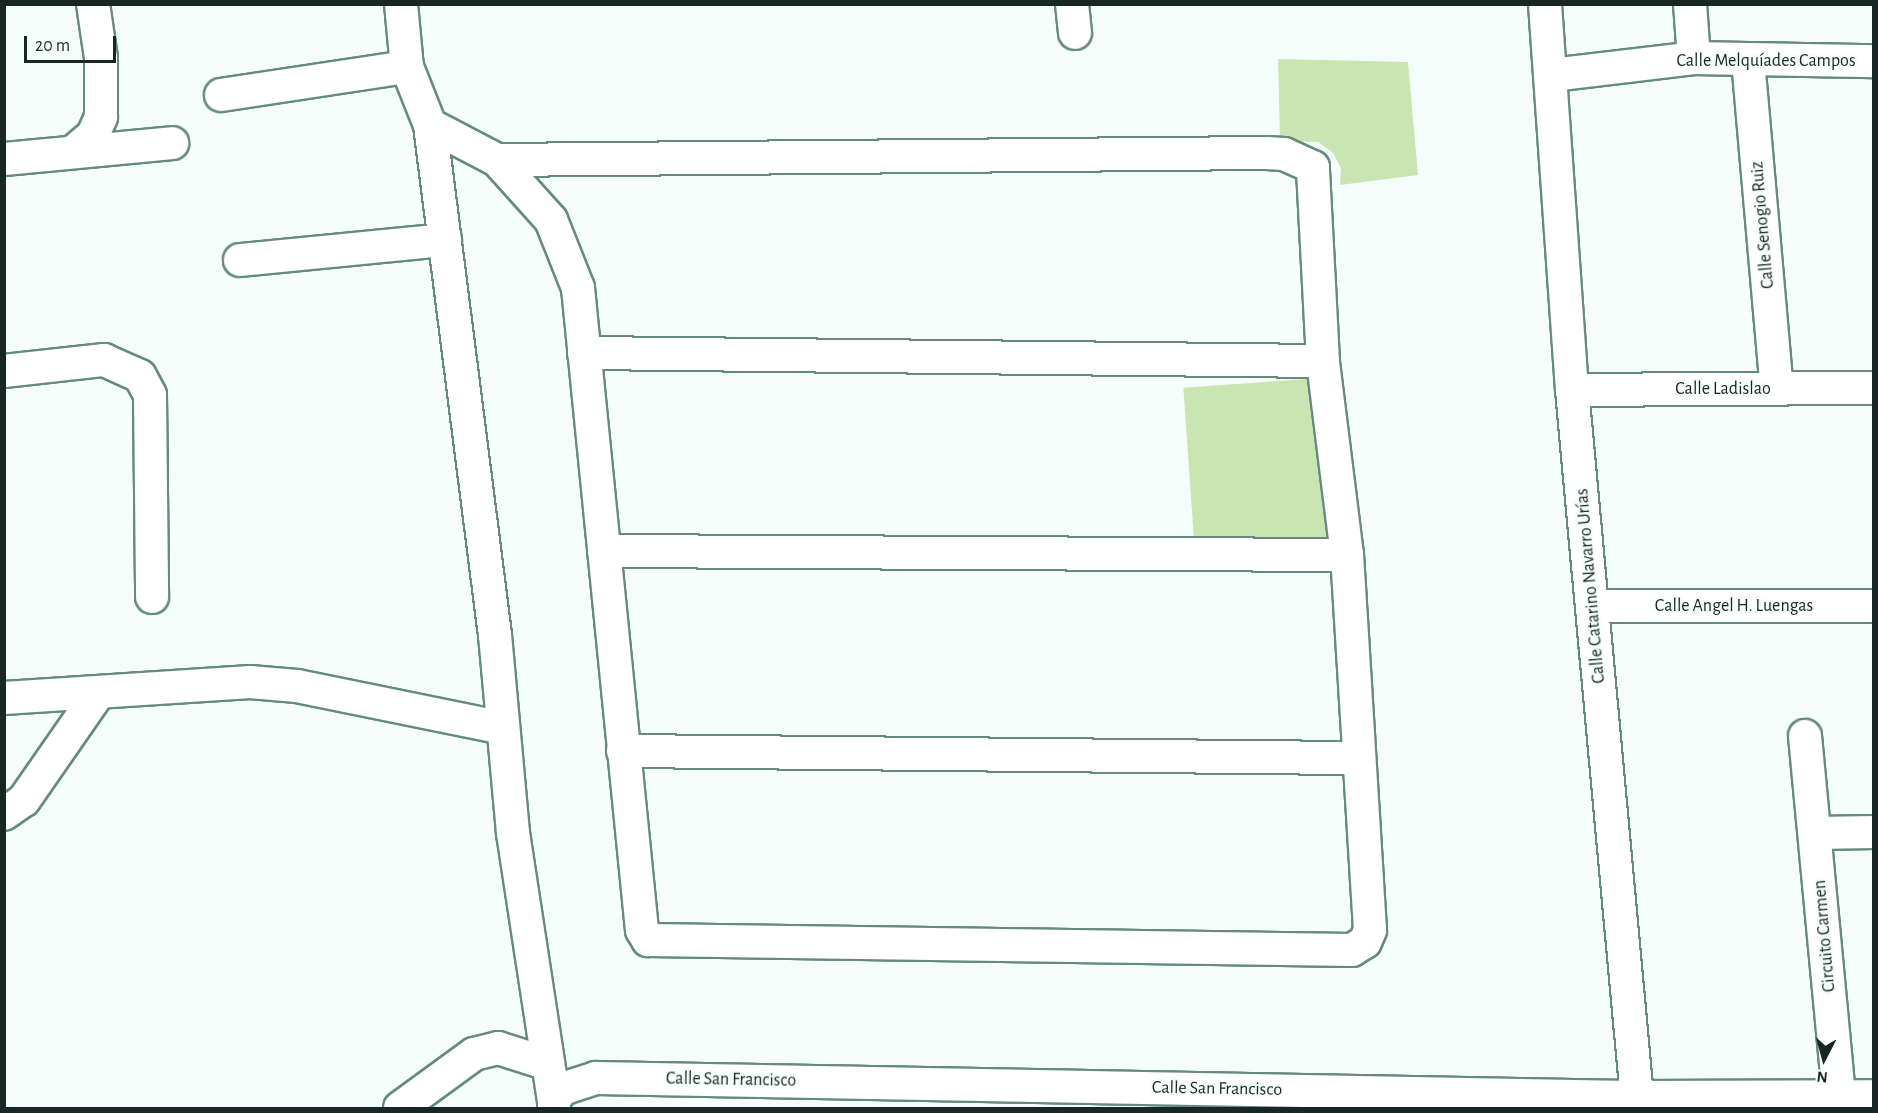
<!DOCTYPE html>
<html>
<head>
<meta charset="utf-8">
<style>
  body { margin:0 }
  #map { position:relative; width:1878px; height:1113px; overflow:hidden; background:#f5fdfb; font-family:"Alegreya Sans",sans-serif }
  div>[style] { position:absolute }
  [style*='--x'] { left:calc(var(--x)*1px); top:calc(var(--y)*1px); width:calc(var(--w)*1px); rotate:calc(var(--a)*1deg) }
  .green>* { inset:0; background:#c9e6b2; transform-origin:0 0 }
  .roads { filter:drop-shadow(2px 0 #658b81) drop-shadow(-2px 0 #658b81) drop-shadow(0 2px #658b81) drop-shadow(0 -2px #658b81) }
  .minor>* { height:32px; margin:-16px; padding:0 16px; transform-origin:16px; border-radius:16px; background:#fff }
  span { translate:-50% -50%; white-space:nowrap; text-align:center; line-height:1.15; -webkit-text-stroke:5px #f5fdfb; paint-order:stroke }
  .street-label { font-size:18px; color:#182723 }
  .frame { position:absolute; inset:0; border:6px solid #182723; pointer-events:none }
  .north { position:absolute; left:1794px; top:1029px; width:60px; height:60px; -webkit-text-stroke:4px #f5fdfb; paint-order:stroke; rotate:186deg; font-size:16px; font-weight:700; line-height:24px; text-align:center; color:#182723 }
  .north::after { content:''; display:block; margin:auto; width:21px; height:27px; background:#182723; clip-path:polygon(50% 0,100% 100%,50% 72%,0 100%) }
  .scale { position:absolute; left:24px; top:36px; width:92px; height:27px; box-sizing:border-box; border:3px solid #182723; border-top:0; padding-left:8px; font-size:18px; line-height:21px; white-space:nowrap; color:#182723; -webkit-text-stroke:4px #f5fdfb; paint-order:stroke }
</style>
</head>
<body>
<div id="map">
  <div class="green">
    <div style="clip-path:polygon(1278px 59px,1408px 62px,1418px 175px,1340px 185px,1341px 168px,1333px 153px,1318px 142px,1280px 141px)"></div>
    <div style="left:1321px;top:378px;width:163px;height:138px;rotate:86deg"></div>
  </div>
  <div class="roads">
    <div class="minor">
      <div style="--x:401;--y:4;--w:63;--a:84.6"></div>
      <div style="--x:407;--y:67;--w:62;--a:68.4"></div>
      <div style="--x:430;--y:125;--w:76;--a:27.6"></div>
      <div style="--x:497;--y:160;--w:81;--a:48"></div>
      <div style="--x:551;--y:220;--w:73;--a:68.3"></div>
      <div style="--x:578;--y:288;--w:645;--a:84.31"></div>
      <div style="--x:642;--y:930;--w:12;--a:59"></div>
      <div style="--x:648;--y:940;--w:704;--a:0.81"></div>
      <div style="--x:1352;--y:950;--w:15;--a:-32"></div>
      <div style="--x:1365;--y:942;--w:13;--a:-67"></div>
      <div style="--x:1370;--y:930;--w:376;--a:-93.5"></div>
      <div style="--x:1347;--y:555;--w:195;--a:-97.1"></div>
      <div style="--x:1323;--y:361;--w:194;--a:-93"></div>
      <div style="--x:1313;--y:167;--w:32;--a:-156"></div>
      <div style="--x:1284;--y:154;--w:18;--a:-177"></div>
      <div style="--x:1266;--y:153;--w:769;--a:179.48"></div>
      <div style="--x:1072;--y:4;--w:29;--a:84"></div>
      <div style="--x:1545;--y:4;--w:387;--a:86"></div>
      <div style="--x:1572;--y:390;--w:710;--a:84.75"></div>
      <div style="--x:1690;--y:4;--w:54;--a:85.8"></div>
      <div style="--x:1748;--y:60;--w:330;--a:85"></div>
      <div style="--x:1552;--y:75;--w:143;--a:-6.8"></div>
      <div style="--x:1694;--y:58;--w:180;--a:1"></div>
      <div style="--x:221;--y:95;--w:188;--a:-8.6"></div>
      <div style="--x:430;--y:125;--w:514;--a:82.74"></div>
      <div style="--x:495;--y:635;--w:199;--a:84.8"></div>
      <div style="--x:513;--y:833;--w:270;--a:81.3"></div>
      <div style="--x:73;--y:152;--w:26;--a:-40"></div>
      <div style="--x:93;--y:135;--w:20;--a:-66"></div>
      <div style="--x:101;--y:117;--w:59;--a:-90"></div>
      <div style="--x:101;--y:58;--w:55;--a:-98.4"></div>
      <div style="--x:4;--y:159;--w:169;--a:-5.4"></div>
      <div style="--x:240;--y:260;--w:206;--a:-5.6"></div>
      <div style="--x:584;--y:353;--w:739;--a:0.62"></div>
      <div style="--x:4;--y:371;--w:101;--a:-6.3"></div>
      <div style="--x:104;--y:360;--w:39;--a:24"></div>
      <div style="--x:140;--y:376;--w:21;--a:62"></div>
      <div style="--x:150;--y:395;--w:202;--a:89.4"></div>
      <div style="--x:1572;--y:390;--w:302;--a:-0.4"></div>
      <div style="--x:604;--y:551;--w:743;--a:0.31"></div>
      <div style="--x:1594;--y:606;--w:280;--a:0"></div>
      <div style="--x:4;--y:698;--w:247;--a:-3.7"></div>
      <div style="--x:250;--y:682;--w:47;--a:4.9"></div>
      <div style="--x:297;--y:686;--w:210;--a:11.5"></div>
      <div style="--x:1805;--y:736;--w:363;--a:84.6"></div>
      <div style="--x:623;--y:751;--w:733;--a:0.55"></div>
      <div style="--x:4;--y:814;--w:24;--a:-35"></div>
      <div style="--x:24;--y:800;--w:131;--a:-55.2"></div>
      <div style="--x:1816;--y:833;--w:58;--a:-1"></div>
      <div style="--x:400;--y:1108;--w:92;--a:-36.1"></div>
      <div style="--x:474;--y:1054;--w:25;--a:-14"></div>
      <div style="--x:498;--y:1048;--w:52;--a:17.7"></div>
      <div style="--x:554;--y:1108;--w:8;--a:-90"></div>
      <div style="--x:554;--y:1100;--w:14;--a:-54"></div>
      <div style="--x:562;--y:1089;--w:36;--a:-18"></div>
      <div style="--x:596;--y:1078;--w:1041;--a:1.05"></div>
      <div style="--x:1637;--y:1097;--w:237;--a:-0.2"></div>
    </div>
  </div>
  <div class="street-label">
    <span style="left:1766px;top:61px">Calle Melquíades Campos</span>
    <span style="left:1763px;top:225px;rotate:-95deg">Calle Senogio Ruiz</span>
    <span style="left:1723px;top:389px">Calle Ladislao</span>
    <span style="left:1591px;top:586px;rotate:-95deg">Calle Catarino Navarro Urías</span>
    <span style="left:1734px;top:606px">Calle Angel H. Luengas</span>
    <span style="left:1825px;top:936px;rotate:-95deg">Circuito Carmen</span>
    <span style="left:731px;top:1080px;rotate:1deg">Calle San Francisco</span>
    <span style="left:1217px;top:1089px;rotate:1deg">Calle San Francisco</span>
  </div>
  <div class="frame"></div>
  <div class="north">N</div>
  <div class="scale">20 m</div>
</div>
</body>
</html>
